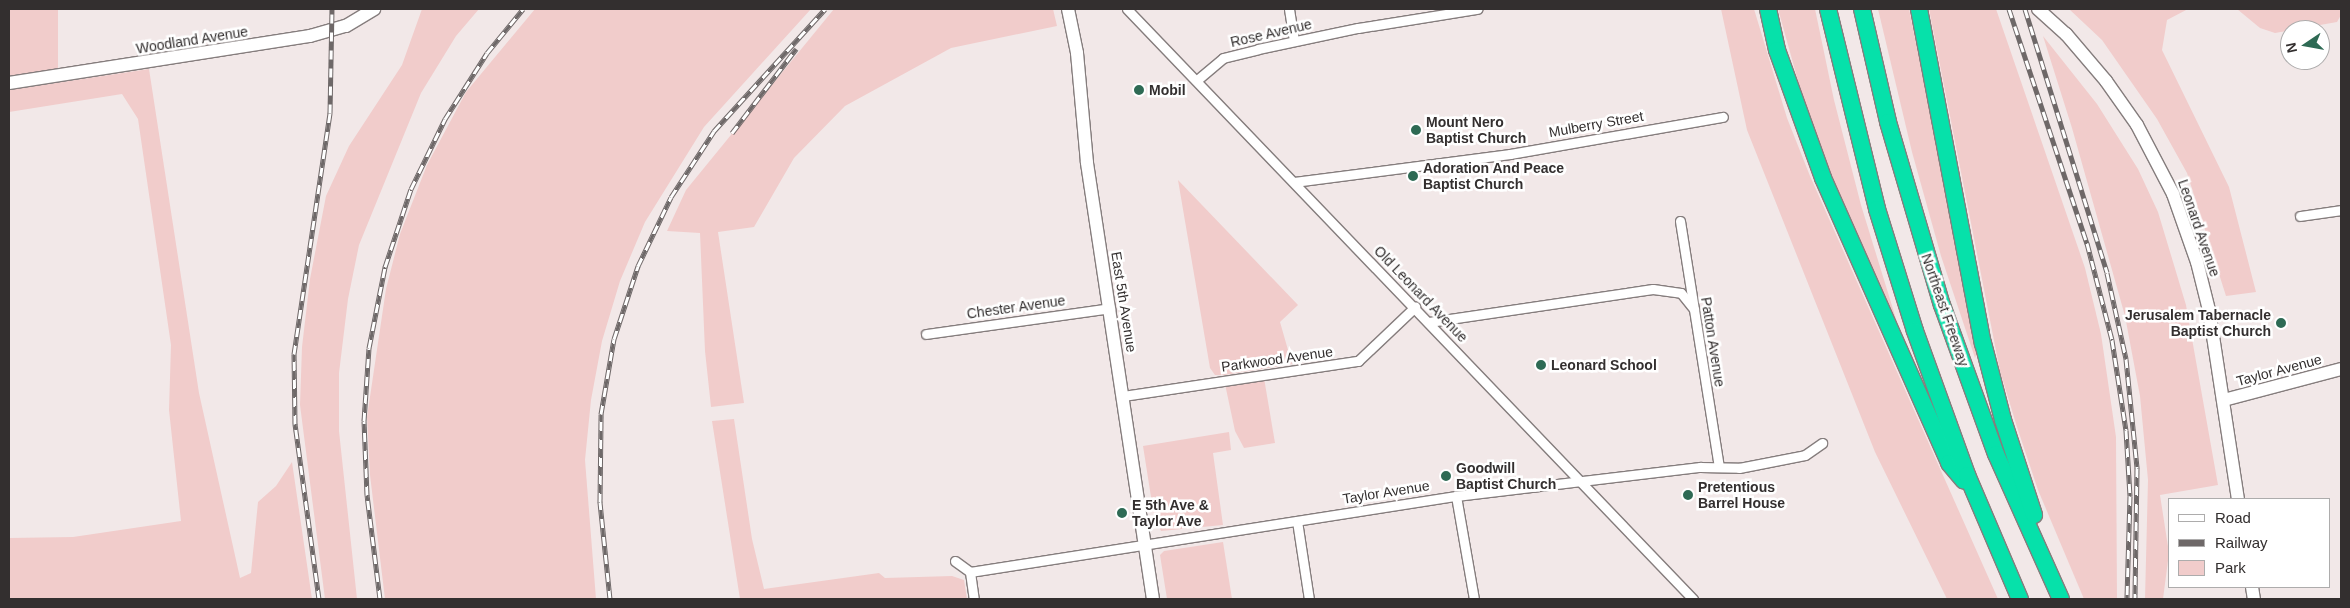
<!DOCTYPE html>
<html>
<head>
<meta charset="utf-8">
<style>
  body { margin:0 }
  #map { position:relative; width:2350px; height:608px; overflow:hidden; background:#f2e8e8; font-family:Helvetica,sans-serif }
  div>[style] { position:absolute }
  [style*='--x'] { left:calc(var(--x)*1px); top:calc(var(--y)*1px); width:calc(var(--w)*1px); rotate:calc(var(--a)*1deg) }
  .green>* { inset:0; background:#f1cccb; transform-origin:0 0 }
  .roads { filter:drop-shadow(1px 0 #857d7d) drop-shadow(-1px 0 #857d7d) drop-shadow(0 1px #857d7d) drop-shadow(0 -1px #857d7d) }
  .street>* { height:9px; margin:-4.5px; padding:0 4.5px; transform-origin:4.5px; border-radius:4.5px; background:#fff }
  .secondary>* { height:12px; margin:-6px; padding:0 6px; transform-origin:6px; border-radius:6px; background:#fff }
  .highway>* { height:16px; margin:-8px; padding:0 8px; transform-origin:8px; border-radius:8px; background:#06e1aa }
  .rail>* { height:5px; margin-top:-2.5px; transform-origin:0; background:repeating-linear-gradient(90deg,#fff 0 9px,#6e6868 0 18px); box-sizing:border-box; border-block:1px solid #6e6868 }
  .dots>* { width:14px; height:14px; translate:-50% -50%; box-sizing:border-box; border:2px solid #fff; border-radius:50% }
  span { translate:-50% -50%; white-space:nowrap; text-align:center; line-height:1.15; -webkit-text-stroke:5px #fff; paint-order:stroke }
  .street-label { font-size:14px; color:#332f2f }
  .poi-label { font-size:14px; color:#332f2f; font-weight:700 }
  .left { translate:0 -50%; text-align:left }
  .right { translate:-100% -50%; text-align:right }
  .frame { position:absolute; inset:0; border:10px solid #332f2f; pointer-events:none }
  .legend { position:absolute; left:2168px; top:498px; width:162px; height:90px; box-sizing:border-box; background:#fff; border:1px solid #adacac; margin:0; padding:6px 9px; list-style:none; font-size:15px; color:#332f2f }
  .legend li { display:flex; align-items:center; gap:10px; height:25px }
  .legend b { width:25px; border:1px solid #adacac }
  .north { position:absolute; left:2280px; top:20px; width:50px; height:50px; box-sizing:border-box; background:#fff; border:1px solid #adacac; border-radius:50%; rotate:258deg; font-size:14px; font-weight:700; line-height:20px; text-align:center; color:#332f2f }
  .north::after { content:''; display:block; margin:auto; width:18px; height:22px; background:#2e6a54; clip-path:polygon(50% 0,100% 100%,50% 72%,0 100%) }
</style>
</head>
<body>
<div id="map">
  <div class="green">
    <div style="left:9px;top:9px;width:49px;height:68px"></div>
    <div style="clip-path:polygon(422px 9px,479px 9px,456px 36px,421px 93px,359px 245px,348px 299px,339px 373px,339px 431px,357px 599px,325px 599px,300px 405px,302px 347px,310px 279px,326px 196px,349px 146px,402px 65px)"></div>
    <div style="clip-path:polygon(535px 9px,811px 9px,704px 127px,645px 222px,620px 281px,602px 341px,591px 400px,585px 460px,596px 599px,385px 599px,370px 475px,367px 417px,386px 289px,400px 234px,427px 165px,466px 92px)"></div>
    <div style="clip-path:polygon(834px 9px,1053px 9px,1057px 26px,951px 48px,845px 106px,794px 158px,754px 227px,718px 232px,744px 403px,711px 407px,705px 351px,700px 233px,667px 231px,686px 190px)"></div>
    <div style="clip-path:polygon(1721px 9px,1754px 9px,1787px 118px,1810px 176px,1998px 599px,1947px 599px,1875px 452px,1747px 130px)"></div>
    <div style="clip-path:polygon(1778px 9px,1815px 9px,1834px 100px,1861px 205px,1897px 322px,1893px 323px,1826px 161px,1800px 88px)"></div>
    <div style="clip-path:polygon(1878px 9px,1909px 9px,1978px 351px,1975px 358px,1941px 256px,1912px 152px)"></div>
    <div style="clip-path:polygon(1929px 9px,1996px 9px,2085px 268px,2101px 334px,2116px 437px,2117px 599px,2084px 599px,2038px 490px,2017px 427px,2000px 371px)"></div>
    <div style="clip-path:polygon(2069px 9px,2188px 9px,2167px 20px,2162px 50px,2229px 187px,2256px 292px,2226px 296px,2187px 173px,2157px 119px,2102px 40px)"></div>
    <div style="clip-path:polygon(2237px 9px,2340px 9px,2341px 15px,2337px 22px,2275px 33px,2260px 28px)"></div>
    <div style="clip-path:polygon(2043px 36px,2097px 104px,2138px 169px,2158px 212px,2186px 305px,2218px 485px,2160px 495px,2169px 553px,2163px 599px,2145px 599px,2148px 480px,2140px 396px,2125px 316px,2072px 128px)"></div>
    <div style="clip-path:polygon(149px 69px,199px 393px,240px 578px,251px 573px,258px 502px,276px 486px,292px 462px,312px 599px,9px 599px,9px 538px,73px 537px,181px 521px,169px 410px,171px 345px,138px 119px,122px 94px,9px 112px,9px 90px)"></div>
    <div style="clip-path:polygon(1178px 180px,1298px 305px,1280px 322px,1292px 364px,1224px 375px,1215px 375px,1210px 368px)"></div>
    <div style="clip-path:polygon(1264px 378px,1275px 443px,1244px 448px,1235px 431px,1225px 384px)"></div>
    <div style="clip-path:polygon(734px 419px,752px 539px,764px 589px,879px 573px,885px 578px,952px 576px,964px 580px,967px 599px,740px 599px,712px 421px)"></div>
    <div style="clip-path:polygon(1229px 432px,1231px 450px,1213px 453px,1223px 525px,1161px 531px,1154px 516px,1143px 446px)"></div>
    <div style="clip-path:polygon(1223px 542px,1232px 599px,1167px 599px,1160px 555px,1164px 551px)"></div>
  </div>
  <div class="roads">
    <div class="street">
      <div style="--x:1127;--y:9;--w:818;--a:46.19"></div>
      <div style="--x:1289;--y:9;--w:32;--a:81"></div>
      <div style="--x:1197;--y:80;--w:34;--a:-40"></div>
      <div style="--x:1223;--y:58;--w:36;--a:-14"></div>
      <div style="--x:1258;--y:49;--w:102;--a:-11.9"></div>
      <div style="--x:1358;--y:28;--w:121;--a:-9.1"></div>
      <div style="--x:1294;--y:182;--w:218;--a:-7.4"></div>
      <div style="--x:1510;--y:154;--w:216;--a:-9.9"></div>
      <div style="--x:2300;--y:216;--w:41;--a:-8.3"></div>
      <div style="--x:1680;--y:221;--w:249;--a:81"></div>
      <div style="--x:1429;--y:322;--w:226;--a:-8.4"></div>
      <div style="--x:1653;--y:289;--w:28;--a:8"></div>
      <div style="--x:1681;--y:293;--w:21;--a:51"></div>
      <div style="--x:926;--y:334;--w:186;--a:-8"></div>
      <div style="--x:1123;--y:396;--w:238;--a:-8.5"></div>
      <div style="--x:1358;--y:361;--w:79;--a:-43.5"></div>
      <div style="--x:1456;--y:496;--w:105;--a:80.1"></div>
      <div style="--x:1297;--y:521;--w:79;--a:81.3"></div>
      <div style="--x:955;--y:561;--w:19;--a:36"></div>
      <div style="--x:970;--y:572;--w:492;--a:-8.9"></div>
      <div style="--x:1456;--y:496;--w:246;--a:-6.8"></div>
      <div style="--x:1700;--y:467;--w:39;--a:1"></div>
      <div style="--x:1739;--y:468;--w:67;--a:-11.1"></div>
      <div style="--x:1805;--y:455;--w:21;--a:-35"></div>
      <div style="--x:970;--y:572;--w:27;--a:82"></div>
    </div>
    <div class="secondary">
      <div style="--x:1068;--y:9;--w:45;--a:78.4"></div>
      <div style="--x:1077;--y:53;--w:110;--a:84.8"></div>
      <div style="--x:1087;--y:163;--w:441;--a:81.4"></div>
      <div style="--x:2038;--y:9;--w:38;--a:42"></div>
      <div style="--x:2066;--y:34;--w:62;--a:49.6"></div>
      <div style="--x:2106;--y:81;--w:54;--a:54.8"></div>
      <div style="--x:2137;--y:125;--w:78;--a:62.4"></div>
      <div style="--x:2173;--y:194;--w:72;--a:70.6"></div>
      <div style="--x:2197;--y:262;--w:49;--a:76"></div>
      <div style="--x:2209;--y:310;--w:191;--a:81.3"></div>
      <div style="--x:9;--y:83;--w:305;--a:-8.9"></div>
      <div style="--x:310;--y:36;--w:37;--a:-16"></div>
      <div style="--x:346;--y:26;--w:33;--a:-31"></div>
      <div style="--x:2224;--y:400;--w:121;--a:-14.8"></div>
      <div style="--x:2252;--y:587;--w:12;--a:81"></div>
    </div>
    <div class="highway">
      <div style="--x:1768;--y:9;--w:42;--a:77.6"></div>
      <div style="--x:1777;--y:50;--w:136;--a:70.2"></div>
      <div style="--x:1823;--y:178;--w:312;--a:66.1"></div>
      <div style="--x:1949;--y:463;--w:23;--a:50"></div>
      <div style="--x:1828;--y:9;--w:206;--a:76.2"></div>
      <div style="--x:1877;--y:209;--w:128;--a:72.7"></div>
      <div style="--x:1915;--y:331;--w:153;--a:70.1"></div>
      <div style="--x:1967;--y:475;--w:135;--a:66.9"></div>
      <div style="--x:1862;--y:9;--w:116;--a:77"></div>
      <div style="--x:1888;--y:122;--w:191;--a:73.6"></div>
      <div style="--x:1942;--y:305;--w:158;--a:70.1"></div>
      <div style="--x:1996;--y:454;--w:159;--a:65.9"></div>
      <div style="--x:1919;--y:9;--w:340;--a:79.2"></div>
      <div style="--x:1983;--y:343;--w:80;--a:75.4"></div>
      <div style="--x:2003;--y:420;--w:100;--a:71.9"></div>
    </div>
  </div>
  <div class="rail">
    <div style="--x:2009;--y:9;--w:247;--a:71.6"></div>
    <div style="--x:2087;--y:243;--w:100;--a:75.5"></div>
    <div style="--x:2112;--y:340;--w:91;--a:81.2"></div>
    <div style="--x:2126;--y:430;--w:66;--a:86.5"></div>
    <div style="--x:2130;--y:496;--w:103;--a:91.7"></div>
    <div style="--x:2025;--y:9;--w:276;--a:72.7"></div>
    <div style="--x:2107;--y:273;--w:88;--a:77.5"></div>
    <div style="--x:2126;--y:359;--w:110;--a:84.2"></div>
    <div style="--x:2137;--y:468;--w:131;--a:90.9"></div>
    <div style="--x:732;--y:133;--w:106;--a:-52.7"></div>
    <div style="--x:319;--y:599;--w:177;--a:-97.8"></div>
    <div style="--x:295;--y:424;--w:70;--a:-90.8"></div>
    <div style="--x:294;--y:354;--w:244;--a:-81.5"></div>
    <div style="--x:330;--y:113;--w:104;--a:-88.9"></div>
    <div style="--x:380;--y:599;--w:105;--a:-97.1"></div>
    <div style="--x:367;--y:495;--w:74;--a:-92.3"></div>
    <div style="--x:364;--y:421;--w:73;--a:-86.1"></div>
    <div style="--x:369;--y:348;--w:83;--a:-78.8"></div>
    <div style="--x:385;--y:267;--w:82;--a:-71.6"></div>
    <div style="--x:411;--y:189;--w:78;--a:-64.1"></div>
    <div style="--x:445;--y:119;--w:78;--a:-57.5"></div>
    <div style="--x:487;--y:53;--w:57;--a:-50.7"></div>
    <div style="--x:610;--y:599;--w:98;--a:-95.9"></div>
    <div style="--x:600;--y:502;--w:88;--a:-89.3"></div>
    <div style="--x:601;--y:414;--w:76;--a:-80.2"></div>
    <div style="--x:614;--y:339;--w:77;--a:-71.8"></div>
    <div style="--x:638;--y:266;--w:76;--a:-64.4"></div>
    <div style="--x:671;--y:197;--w:79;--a:-56.9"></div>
    <div style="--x:714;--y:131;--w:165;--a:-47.7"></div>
  </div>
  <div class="dots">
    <div style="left:1139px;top:90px;background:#2e6a54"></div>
    <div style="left:1416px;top:130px;background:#2e6a54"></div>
    <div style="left:1413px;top:176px;background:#2e6a54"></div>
    <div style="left:2281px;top:323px;background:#2e6a54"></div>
    <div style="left:1541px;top:365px;background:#2e6a54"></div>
    <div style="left:1446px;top:476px;background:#2e6a54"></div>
    <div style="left:1688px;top:495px;background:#2e6a54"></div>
    <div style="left:1122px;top:513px;background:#2e6a54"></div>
  </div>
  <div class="street-label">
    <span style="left:1271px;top:33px;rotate:-13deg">Rose Avenue</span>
    <span style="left:192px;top:40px;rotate:-9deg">Woodland Avenue</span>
    <span style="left:1596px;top:124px;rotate:-10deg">Mulberry Street</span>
    <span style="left:2199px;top:228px;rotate:71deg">Leonard Avenue</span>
    <span style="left:1421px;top:294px;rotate:46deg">Old Leonard Avenue</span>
    <span style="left:1124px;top:302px;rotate:81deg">East 5th Avenue</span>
    <span style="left:1016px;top:307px;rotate:-8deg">Chester Avenue</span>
    <span style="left:1945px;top:310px;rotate:71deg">Northeast Freeway</span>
    <span style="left:1713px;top:342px;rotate:81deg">Patton Avenue</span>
    <span style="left:1277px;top:359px;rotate:-8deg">Parkwood Avenue</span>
    <span style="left:2279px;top:370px;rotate:-15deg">Taylor Avenue</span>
    <span style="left:1386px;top:492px;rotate:-9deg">Taylor Avenue</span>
  </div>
  <div class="poi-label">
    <span class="left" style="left:1149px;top:90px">Mobil</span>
    <span class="left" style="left:1426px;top:130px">Mount Nero<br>Baptist Church</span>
    <span class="left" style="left:1423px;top:176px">Adoration And Peace<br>Baptist Church</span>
    <span class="right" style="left:2271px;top:323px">Jerusalem Tabernacle<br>Baptist Church</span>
    <span class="left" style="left:1551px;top:365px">Leonard School</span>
    <span class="left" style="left:1456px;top:476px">Goodwill<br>Baptist Church</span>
    <span class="left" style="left:1698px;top:495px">Pretentious<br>Barrel House</span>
    <span class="left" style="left:1132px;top:513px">E 5th Ave &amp;<br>Taylor Ave</span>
  </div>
  <div class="frame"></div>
  <ul class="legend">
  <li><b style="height:6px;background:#fff"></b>Road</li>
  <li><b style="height:6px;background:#6e6868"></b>Railway</li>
  <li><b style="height:14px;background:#f1cccb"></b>Park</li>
  </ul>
  <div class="north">N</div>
</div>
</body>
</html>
